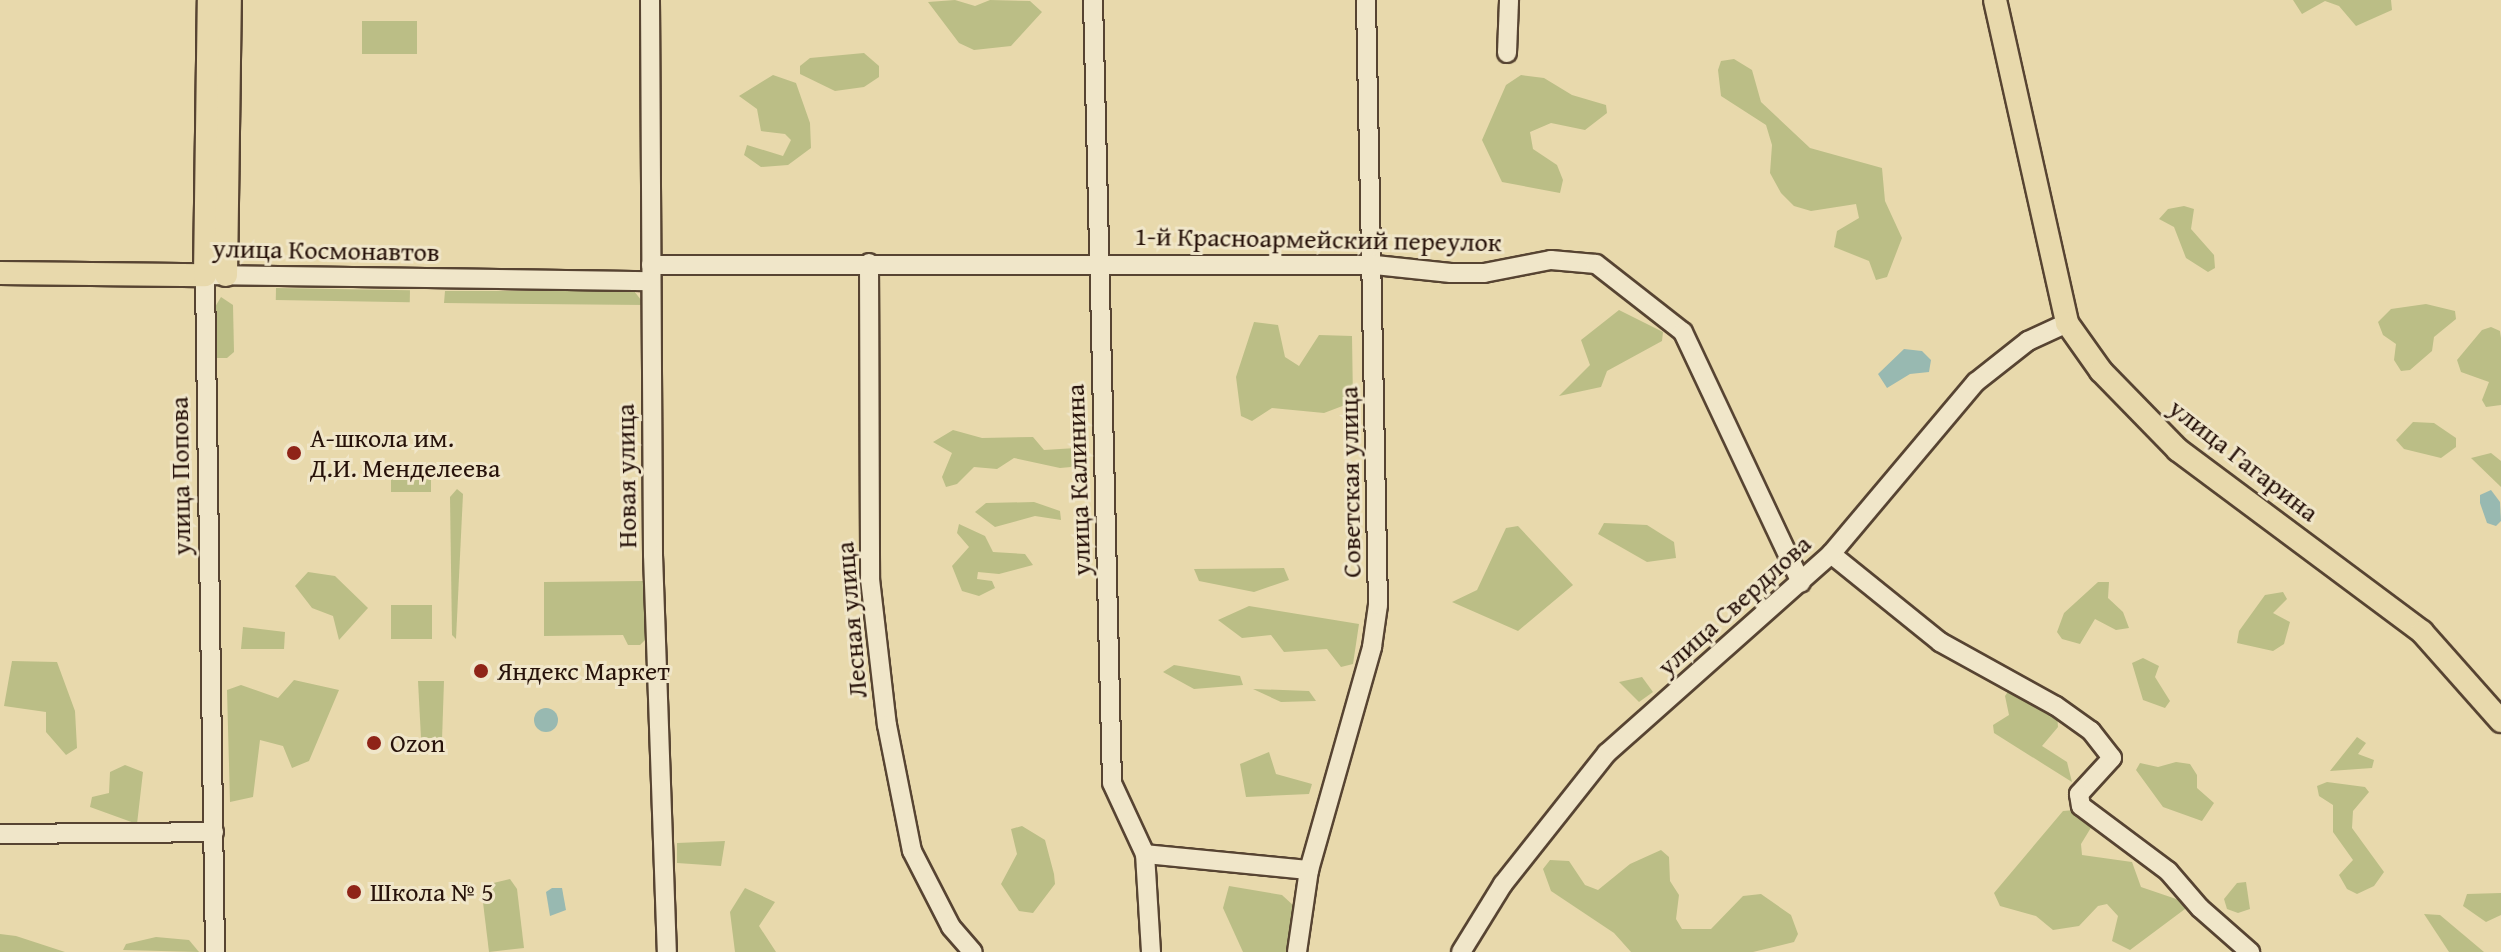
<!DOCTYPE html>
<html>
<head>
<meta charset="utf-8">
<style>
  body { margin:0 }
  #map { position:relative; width:2501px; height:952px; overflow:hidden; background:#e8d9ac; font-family:"Gentium Book Plus",serif }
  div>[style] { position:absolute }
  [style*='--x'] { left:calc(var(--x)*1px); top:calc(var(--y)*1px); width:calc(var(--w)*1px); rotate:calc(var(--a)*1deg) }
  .green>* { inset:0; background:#bbbe86; transform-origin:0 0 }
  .water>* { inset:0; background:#98b9b1 }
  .round { border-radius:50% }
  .roads { filter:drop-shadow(2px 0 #574432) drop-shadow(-2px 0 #574432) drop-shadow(0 2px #574432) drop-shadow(0 -2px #574432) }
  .minor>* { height:18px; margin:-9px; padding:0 9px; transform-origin:9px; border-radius:9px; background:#f0e6c9 }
  .major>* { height:22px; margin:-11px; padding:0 11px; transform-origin:11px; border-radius:11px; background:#e8d9ac }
  .dots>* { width:22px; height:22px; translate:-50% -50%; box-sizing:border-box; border:4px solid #f0e6c9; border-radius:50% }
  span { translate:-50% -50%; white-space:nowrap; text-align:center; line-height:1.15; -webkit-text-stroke:6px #f0e6c9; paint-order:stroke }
  .street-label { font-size:26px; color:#27120a }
  .poi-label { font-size:26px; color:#27120a }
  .left { translate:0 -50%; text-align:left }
</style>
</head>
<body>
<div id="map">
  <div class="green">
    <div style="clip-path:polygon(955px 0,975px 6px,990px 0,1030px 1px,1042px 12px,1011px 46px,974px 50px,959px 43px,928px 2px)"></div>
    <div style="clip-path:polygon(2293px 0,2391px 0,2392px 10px,2356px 26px,2339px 6px,2325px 1px,2302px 14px)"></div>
    <div style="left:417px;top:21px;width:33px;height:55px;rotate:90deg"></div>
    <div style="clip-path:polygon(864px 53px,879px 66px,879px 77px,864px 87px,835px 91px,800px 74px,800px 66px,810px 58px)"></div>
    <div style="clip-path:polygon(1734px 59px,1752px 70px,1761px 102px,1810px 148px,1882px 168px,1885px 201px,1902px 238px,1887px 277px,1876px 280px,1869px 261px,1834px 247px,1837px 231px,1859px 218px,1856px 204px,1811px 211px,1794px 206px,1781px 193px,1770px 173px,1772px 145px,1766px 125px,1721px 96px,1718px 70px,1721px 61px)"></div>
    <div style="clip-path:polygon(773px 75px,796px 83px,810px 123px,811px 148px,788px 165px,761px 167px,744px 155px,747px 145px,783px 156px,791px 140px,785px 134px,761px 131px,757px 109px,739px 96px)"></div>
    <div style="clip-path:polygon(1521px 75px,1544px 78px,1572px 95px,1606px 105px,1607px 113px,1585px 130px,1551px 123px,1530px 132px,1533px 149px,1557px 165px,1563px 180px,1560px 193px,1502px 182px,1482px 140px,1506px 85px)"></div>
    <div style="clip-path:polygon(2184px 206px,2194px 209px,2191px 229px,2214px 255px,2215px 268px,2208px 272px,2186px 258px,2174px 227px,2159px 219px,2168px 209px)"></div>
    <div style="left:276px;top:288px;width:134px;height:12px;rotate:1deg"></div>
    <div style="clip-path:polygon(445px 291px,634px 291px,645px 305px,444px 303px)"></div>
    <div style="clip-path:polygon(221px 297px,233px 305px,234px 352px,227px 358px,216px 358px,215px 307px)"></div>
    <div style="clip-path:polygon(2426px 304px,2455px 311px,2456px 319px,2434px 337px,2432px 351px,2410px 370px,2401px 371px,2394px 360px,2396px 344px,2383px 335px,2378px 322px,2391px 309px)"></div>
    <div style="clip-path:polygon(1619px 310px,1663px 332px,1662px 341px,1607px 371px,1601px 387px,1559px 396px,1590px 365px,1581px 340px)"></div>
    <div style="clip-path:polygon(1254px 322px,1278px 325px,1285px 357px,1299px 366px,1319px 335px,1352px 336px,1353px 402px,1324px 413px,1272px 408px,1252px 421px,1241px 416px,1236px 377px)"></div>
    <div style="clip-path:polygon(2491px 327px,2500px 331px,2501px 338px,2501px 405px,2486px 407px,2482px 400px,2489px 382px,2461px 372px,2457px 360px,2482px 330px)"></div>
    <div style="clip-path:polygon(2413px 422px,2434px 423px,2456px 438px,2456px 447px,2441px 458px,2404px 449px,2396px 440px)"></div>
    <div style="clip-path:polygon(953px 430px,982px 438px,1033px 437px,1044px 450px,1076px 448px,1081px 457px,1071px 467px,1060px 468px,1014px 458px,997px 469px,974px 467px,957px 484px,946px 487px,942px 477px,952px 453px,933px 442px)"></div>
    <div style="clip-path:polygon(2491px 453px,2501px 461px,2501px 487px,2471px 458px)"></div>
    <div style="left:391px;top:463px;width:40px;height:29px"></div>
    <div style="clip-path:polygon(457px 489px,463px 494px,456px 639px,452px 635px,450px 497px)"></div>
    <div style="clip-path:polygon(1034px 502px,1060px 511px,1061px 520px,1035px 516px,995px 527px,975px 512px,986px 503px)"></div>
    <div style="clip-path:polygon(1604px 523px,1647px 525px,1674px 542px,1676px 558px,1647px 562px,1598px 534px)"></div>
    <div style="clip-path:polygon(959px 524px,985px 536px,993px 552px,1025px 554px,1033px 565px,999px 574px,978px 572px,977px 579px,992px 581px,995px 588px,979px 596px,962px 591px,952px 566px,969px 547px,957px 533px)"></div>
    <div style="clip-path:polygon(1518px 526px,1573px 585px,1518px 631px,1452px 602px,1477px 590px,1506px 528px)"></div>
    <div style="clip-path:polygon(1284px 568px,1289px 580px,1254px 592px,1199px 581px,1194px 569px)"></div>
    <div style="clip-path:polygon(308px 572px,335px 576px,368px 608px,339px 640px,333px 616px,312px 608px,295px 586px)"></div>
    <div style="clip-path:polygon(644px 581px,645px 640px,640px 645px,628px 645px,623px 635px,544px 636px,544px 582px)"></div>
    <div style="clip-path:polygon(2098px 582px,2109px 582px,2108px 598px,2123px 612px,2129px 628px,2116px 630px,2095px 619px,2080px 644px,2062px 639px,2057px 632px,2064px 613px)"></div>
    <div style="clip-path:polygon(2283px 592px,2287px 599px,2273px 613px,2290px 622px,2284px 644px,2273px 651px,2237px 643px,2239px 631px,2265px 595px)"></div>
    <div style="left:391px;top:605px;width:41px;height:34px"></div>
    <div style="clip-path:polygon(1249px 606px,1359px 624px,1353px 664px,1341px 667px,1327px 649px,1284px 652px,1271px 635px,1242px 638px,1218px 620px)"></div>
    <div style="clip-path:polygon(243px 627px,285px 632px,284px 649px,241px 649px)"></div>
    <div style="clip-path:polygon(2143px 658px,2159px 666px,2155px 677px,2170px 701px,2165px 708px,2143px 700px,2132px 663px)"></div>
    <div style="clip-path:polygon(12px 661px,57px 662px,75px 711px,77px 748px,66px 755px,46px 732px,46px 712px,4px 706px)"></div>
    <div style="clip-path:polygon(1174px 665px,1240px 676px,1243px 685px,1194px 689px,1163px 672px)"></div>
    <div style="clip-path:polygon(1642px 677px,1653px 692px,1639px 702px,1619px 682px)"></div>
    <div style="clip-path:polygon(294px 680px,339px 690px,309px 761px,292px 768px,283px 746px,260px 740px,253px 797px,230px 802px,227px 690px,241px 685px,278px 698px)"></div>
    <div style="clip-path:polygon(418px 681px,444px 681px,442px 740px,421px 738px)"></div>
    <div style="clip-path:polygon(1253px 689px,1309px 691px,1316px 701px,1281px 702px)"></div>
    <div style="clip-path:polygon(2009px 690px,2057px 714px,2058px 727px,2042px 746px,2067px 762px,2072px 782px,1994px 733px,1993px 725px,2009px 715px,2005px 696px)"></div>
    <div style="clip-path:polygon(2357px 737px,2366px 743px,2358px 754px,2374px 760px,2372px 768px,2330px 771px)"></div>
    <div style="clip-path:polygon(1269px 752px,1276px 774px,1312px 784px,1309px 794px,1246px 797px,1240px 764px)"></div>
    <div style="clip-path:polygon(2176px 762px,2190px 764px,2197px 775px,2197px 788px,2214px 803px,2202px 821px,2163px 807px,2136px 770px,2140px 763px,2158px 767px)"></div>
    <div style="clip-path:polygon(125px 765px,143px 772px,137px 824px,90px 807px,92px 797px,109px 793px,110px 772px)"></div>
    <div style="clip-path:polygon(2327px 782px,2365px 787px,2369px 792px,2353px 811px,2352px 828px,2384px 872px,2374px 886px,2357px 894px,2347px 889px,2339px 875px,2353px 860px,2333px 832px,2333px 805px,2319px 796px,2317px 786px)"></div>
    <div style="clip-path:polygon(2075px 810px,2092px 826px,2081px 844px,2082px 855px,2132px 862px,2141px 887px,2185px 902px,2185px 909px,2130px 950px,2112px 941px,2118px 916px,2107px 904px,2098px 906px,2079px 926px,2053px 930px,2036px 916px,2000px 906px,1994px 893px,2063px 811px)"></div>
    <div style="clip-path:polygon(1022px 826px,1045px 840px,1054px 874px,1055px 884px,1033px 913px,1019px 911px,1001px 884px,1017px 854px,1011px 829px)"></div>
    <div style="clip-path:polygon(725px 841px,721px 866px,677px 863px,677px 843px)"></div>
    <div style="clip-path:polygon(1661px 850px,1669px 857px,1670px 881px,1679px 895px,1676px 919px,1682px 929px,1711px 929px,1743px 896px,1761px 894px,1791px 915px,1798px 934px,1794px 942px,1753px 952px,1631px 952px,1614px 933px,1551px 891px,1543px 869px,1550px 860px,1569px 861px,1585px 885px,1598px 890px,1630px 864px)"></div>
    <div style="clip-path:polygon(510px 879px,517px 889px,524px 948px,489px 952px,481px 886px)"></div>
    <div style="clip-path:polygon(2246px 882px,2250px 909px,2238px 913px,2227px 909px,2224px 899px,2237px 883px)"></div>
    <div style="clip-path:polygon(1229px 886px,1282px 895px,1294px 906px,1289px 952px,1243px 952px,1223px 908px)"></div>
    <div style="clip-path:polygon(745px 888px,775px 902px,759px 926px,776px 952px,735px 952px,730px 912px)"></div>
    <div style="clip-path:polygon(2501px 893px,2501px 915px,2486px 922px,2463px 906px,2467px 894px)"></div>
    <div style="clip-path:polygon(2424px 914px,2440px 915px,2484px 952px,2449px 952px)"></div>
    <div style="clip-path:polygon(0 934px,16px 936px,65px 952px,0 952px)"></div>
    <div style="clip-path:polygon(156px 937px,189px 940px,199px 952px,123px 950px,126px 944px)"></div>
  </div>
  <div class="water">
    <div style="clip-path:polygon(1904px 349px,1922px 351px,1931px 360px,1929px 372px,1910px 374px,1887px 388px,1878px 374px)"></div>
    <div style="clip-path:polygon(2491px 490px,2500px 502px,2501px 521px,2496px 526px,2487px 523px,2480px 503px,2480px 495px)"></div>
    <div class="round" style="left:534px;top:708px;width:24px;height:24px"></div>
    <div style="clip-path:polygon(552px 888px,562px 888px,566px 910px,550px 916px,546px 892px)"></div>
  </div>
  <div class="roads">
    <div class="minor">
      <div style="--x:650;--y:0;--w:555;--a:89.69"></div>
      <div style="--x:653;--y:555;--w:397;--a:88"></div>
      <div style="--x:1093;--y:0;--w:783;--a:88.61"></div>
      <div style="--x:1112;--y:783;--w:78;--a:65.1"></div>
      <div style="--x:1145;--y:854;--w:98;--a:86.5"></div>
      <div style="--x:1507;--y:53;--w:53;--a:-87.8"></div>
      <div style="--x:869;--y:263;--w:316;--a:89.8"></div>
      <div style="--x:870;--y:579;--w:147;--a:83.4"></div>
      <div style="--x:887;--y:725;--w:128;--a:78.8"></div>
      <div style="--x:912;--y:851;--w:85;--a:62.8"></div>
      <div style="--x:951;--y:927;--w:33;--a:49"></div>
      <div style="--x:651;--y:265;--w:724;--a:0"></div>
      <div style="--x:1375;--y:265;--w:76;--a:6"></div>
      <div style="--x:1451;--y:273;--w:33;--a:0"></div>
      <div style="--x:1484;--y:273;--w:68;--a:-11"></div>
      <div style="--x:1551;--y:260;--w:45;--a:5.1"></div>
      <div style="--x:1596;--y:264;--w:110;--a:38"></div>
      <div style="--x:1683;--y:332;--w:277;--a:64.8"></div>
      <div style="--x:1831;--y:554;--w:140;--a:38.9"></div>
      <div style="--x:1940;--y:642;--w:132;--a:28.9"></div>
      <div style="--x:2056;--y:706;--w:43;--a:35.5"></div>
      <div style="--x:2091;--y:731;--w:34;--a:52"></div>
      <div style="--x:2112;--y:758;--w:49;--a:132.5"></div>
      <div style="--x:2079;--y:794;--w:12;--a:81"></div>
      <div style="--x:2081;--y:806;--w:109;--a:36.8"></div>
      <div style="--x:2168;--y:871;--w:49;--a:49.1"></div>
      <div style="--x:2200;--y:908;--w:67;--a:41.3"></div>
      <div style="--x:0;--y:834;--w:214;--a:-0.5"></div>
      <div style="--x:1145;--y:854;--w:165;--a:5.6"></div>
      <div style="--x:215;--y:952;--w:677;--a:-90.85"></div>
      <div style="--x:205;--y:275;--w:446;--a:0.8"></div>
      <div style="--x:1297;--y:952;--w:83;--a:-81.7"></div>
      <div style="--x:1309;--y:870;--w:232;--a:-74.2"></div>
      <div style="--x:1372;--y:647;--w:42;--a:-81.9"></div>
      <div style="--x:1378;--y:605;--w:605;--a:-91.14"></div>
      <div style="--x:1461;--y:952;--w:80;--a:-58.3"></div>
      <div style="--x:1503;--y:884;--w:167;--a:-51.6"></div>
      <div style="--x:1607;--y:753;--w:300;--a:-41.6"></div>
      <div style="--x:1831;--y:554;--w:225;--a:-49.9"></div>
      <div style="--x:1976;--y:382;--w:66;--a:-38.3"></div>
      <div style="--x:2028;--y:341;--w:43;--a:-24.8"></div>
    </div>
    <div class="major">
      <div style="--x:1995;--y:0;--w:331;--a:77.4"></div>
      <div style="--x:2067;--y:323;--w:59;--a:54.7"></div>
      <div style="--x:2101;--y:371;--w:110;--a:45.7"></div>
      <div style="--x:2178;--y:450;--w:304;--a:36.7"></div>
      <div style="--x:2422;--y:632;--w:119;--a:48.4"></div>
      <div style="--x:0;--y:273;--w:205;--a:0.6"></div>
      <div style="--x:205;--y:275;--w:275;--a:-89.2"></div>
      <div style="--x:226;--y:275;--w:275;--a:-89.2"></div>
    </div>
  </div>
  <div class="dots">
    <div style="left:294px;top:453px;background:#8f2418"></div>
    <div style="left:481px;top:671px;background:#8f2418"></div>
    <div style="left:374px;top:743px;background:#8f2418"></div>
    <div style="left:354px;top:892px;background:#8f2418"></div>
  </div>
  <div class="street-label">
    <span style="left:1318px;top:239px;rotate:1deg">1-й Красноармейский переулок</span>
    <span style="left:326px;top:250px;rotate:1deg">улица Космонавтов</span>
    <span style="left:2244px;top:460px;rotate:38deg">улица Гагарина</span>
    <span style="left:180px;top:476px;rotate:-91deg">улица Попова</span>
    <span style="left:626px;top:476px;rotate:-91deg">Новая улица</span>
    <span style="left:1078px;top:480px;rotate:-92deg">улица Калинина</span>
    <span style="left:1350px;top:482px;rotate:-91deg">Советская улица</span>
    <span style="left:1734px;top:605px;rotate:-42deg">улица Свердлова</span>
    <span style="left:851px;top:620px;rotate:-95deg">Лесная улица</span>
  </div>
  <div class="poi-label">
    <span class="left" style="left:310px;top:453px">А-школа им.<br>Д.И. Менделеева</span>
    <span class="left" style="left:497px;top:671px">Яндекс Маркет</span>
    <span class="left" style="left:390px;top:743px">Ozon</span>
    <span class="left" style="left:370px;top:892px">Школа № 5</span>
  </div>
</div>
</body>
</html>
